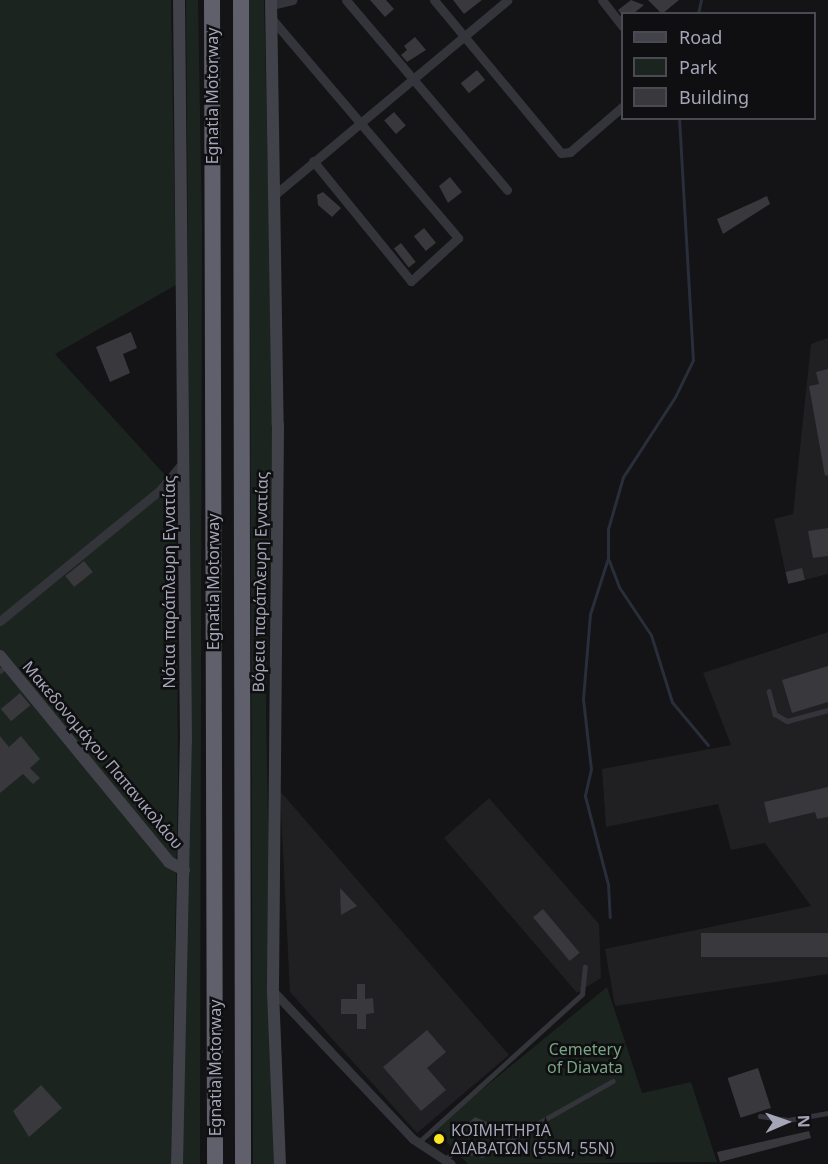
<!DOCTYPE html>
<html>
<head>
<meta charset="utf-8">
<style>
  body { margin:0 }
  #map { position:relative; width:828px; height:1164px; overflow:hidden; background:#141315; font-family:"Noto Sans",sans-serif }
  div>[style] { position:absolute }
  [style*='--x'] { left:calc(var(--x)*1px); top:calc(var(--y)*1px); width:calc(var(--w)*1px); rotate:calc(var(--a)*1deg) }
  .built>* { inset:0; background:#201f22 }
  .green>* { inset:0; background:#1b241e }
  .stream>* { height:3px; margin:-1.5px; padding:0 1.5px; transform-origin:1.5px; border-radius:1.5px; background:#282e3a }
  .building>* { inset:0; background:#38383d; transform-origin:0 0 }
  .path>* { height:1.5px; margin-top:-0.75px; transform-origin:0; background:repeating-linear-gradient(90deg,#3a3a42 0 3px,transparent 0 7.5px) }
  .lane>* { height:4.5px; margin:-2.25px; padding:0 2.25px; transform-origin:2.25px; border-radius:2.25px; background:#34343b }
  .street>* { height:9px; margin:-4.5px; padding:0 4.5px; transform-origin:4.5px; border-radius:4.5px; background:#34343b }
  .secondary>* { height:12px; margin:-6px; padding:0 6px; transform-origin:6px; border-radius:6px; background:#42424b }
  .highway>* { height:16px; margin:-8px; padding:0 8px; transform-origin:8px; border-radius:8px; background:#5f606c }
  .dots>* { width:16px; height:16px; translate:-50% -50%; box-sizing:border-box; border:3px solid #0f0e10; border-radius:50% }
  span { translate:-50% -50%; white-space:nowrap; text-align:center; line-height:1.15; -webkit-text-stroke:5px #0f0e10; paint-order:stroke }
  .street-label { font-size:16px; color:#a4a5b7 }
  .park-label { font-size:16px; color:#79a485 }
  .poi-label { font-size:16px; color:#a4a5b7 }
  .left { translate:0 -50%; text-align:left }
  .legend { position:absolute; left:621px; top:12px; width:195px; height:108px; box-sizing:border-box; background:#0f0e10; border:2px solid #4b4a53; margin:0; padding:8px 10px; list-style:none; font-size:18px; color:#a4a5b7 }
  .legend li { display:flex; align-items:center; gap:12px; height:30px }
  .legend b { width:30px; border:2px solid #4b4a53 }
  .north { position:absolute; left:756px; top:1092px; width:60px; height:60px; -webkit-text-stroke:4px #0f0e10; paint-order:stroke; rotate:88deg; font-size:16px; font-weight:700; line-height:24px; text-align:center; color:#a4a5b7 }
  .north::after { content:''; display:block; margin:auto; width:21px; height:27px; background:#a4a5b7; clip-path:polygon(50% 0,100% 100%,50% 72%,0 100%) }
</style>
</head>
<body>
<div id="map">
  <div class="built">
    <div style="clip-path:polygon(828px 338px,828px 574px,788px 584px,774px 519px,793px 514px,811px 344px)"></div>
    <div style="clip-path:polygon(828px 632px,828px 974px,615px 1006px,605px 949px,811px 906px,765px 843px,731px 850px,718px 804px,606px 827px,602px 769px,731px 745px,703px 673px)"></div>
    <div style="clip-path:polygon(280px 791px,509px 1055px,417px 1133px,290px 992px)"></div>
    <div style="clip-path:polygon(489px 798px,599px 924px,601px 978px,577px 993px,444px 838px)"></div>
  </div>
  <div class="green">
    <div style="clip-path:polygon(0 0,171px 0,176px 285px,55px 354px,176px 487px,178px 779px,171px 1164px,0 1164px)"></div>
    <div style="clip-path:polygon(186px 0,198px 0,202px 224px,200px 1164px,182px 1164px,191px 657px)"></div>
    <div style="clip-path:polygon(249px 0,264px 0,273px 399px,266px 707px,274px 1164px,253px 1164px)"></div>
    <div style="clip-path:polygon(607px 987px,642px 1093px,691px 1082px,717px 1162px,468px 1164px,434px 1129px)"></div>
  </div>
  <div class="stream">
    <div style="--x:698;--y:14;--w:14;--a:-78"></div>
    <div style="--x:679;--y:118;--w:242;--a:86.7"></div>
    <div style="--x:693;--y:360;--w:41;--a:115.9"></div>
    <div style="--x:675;--y:397;--w:95;--a:123"></div>
    <div style="--x:623;--y:477;--w:54;--a:106.1"></div>
    <div style="--x:608;--y:529;--w:29;--a:90"></div>
    <div style="--x:608;--y:558;--w:31;--a:69"></div>
    <div style="--x:619;--y:587;--w:58;--a:56.3"></div>
    <div style="--x:651;--y:635;--w:70;--a:72.6"></div>
    <div style="--x:672;--y:702;--w:56;--a:50.1"></div>
    <div style="--x:608;--y:558;--w:59;--a:107.8"></div>
    <div style="--x:590;--y:614;--w:85;--a:94.7"></div>
    <div style="--x:583;--y:699;--w:70;--a:83.5"></div>
    <div style="--x:591;--y:769;--w:28;--a:103"></div>
    <div style="--x:585;--y:796;--w:91;--a:75.4"></div>
    <div style="--x:608;--y:884;--w:33;--a:87"></div>
  </div>
  <div class="building">
    <div style="clip-path:polygon(370px 0,386px 0,394px 9px,385px 17px)"></div>
    <div style="clip-path:polygon(453px 0,482px 0,464px 14px)"></div>
    <div style="clip-path:polygon(631px 0,644px 5px,633px 14px,621px 14px,618px 10px)"></div>
    <div style="clip-path:polygon(648px 0,679px 0,662px 14px)"></div>
    <div style="clip-path:polygon(415px 37px,426px 50px,407px 62px,401px 55px,407px 50px,404px 46px)"></div>
    <div style="left:477px;top:70px;width:13px;height:21px;rotate:51deg"></div>
    <div style="left:394px;top:112px;width:18px;height:13px;rotate:49deg"></div>
    <div style="clip-path:polygon(450px 177px,462px 192px,448px 203px,439px 186px)"></div>
    <div style="clip-path:polygon(323px 192px,341px 208px,332px 217px,318px 205px,317px 195px)"></div>
    <div style="clip-path:polygon(767px 196px,770px 204px,723px 234px,717px 219px)"></div>
    <div style="left:424px;top:228px;width:19px;height:13px;rotate:51deg"></div>
    <div style="left:401px;top:243px;width:24px;height:9px;rotate:52deg"></div>
    <div style="clip-path:polygon(131px 332px,137px 348px,123px 354px,130px 373px,110px 382px,96px 347px)"></div>
    <div style="clip-path:polygon(828px 369px,828px 475px,825px 476px,809px 386px,819px 384px,816px 372px)"></div>
    <div style="clip-path:polygon(828px 528px,828px 556px,813px 558px,808px 531px)"></div>
    <div style="left:84px;top:561px;width:14px;height:24px;rotate:51deg"></div>
    <div style="left:802px;top:568px;width:12px;height:17px;rotate:76deg"></div>
    <div style="clip-path:polygon(828px 666px,828px 702px,792px 713px,782px 680px)"></div>
    <div style="left:20px;top:693px;width:16px;height:25px;rotate:50deg"></div>
    <div style="clip-path:polygon(0 736px,9px 747px,21px 736px,40px 759px,30px 768px,40px 778px,33px 784px,23px 774px,0 793px)"></div>
    <div style="clip-path:polygon(828px 787px,828px 817px,817px 819px,815px 812px,769px 823px,764px 802px)"></div>
    <div style="clip-path:polygon(340px 888px,357px 906px,341px 915px)"></div>
    <div style="left:543px;top:909px;width:57px;height:13px;rotate:50deg"></div>
    <div style="left:828px;top:933px;width:24px;height:127px;rotate:90deg"></div>
    <div style="clip-path:polygon(357px 984px,365px 984px,365px 999px,373px 998px,374px 1013px,366px 1014px,366px 1029px,357px 1029px,357px 1014px,341px 1014px,341px 999px,357px 999px)"></div>
    <div style="clip-path:polygon(427px 1030px,446px 1052px,427px 1068px,446px 1090px,421px 1111px,383px 1067px)"></div>
    <div style="left:758px;top:1068px;width:42px;height:32px;rotate:72deg"></div>
    <div style="clip-path:polygon(41px 1085px,62px 1108px,29px 1137px,13px 1111px)"></div>
    <div style="clip-path:polygon(475px 1117px,489px 1123px,486px 1134px,478px 1138px,466px 1125px)"></div>
    <div style="clip-path:polygon(809px 1131px,811px 1138px,720px 1162px,717px 1152px)"></div>
  </div>
  <div class="path">
    <div style="--x:462;--y:1143;--w:15;--a:-42"></div>
  </div>
  <div class="lane">
    <div style="--x:0;--y:671;--w:10;--a:-37"></div>
    <div style="--x:769;--y:691;--w:24;--a:75"></div>
    <div style="--x:775;--y:714;--w:14;--a:30"></div>
    <div style="--x:787;--y:721;--w:42;--a:-15"></div>
    <div style="--x:760;--y:1116;--w:28;--a:8"></div>
    <div style="--x:788;--y:1120;--w:41;--a:-9.9"></div>
    <div style="--x:419;--y:1142;--w:220;--a:-42.2"></div>
    <div style="--x:582;--y:994;--w:27;--a:-84"></div>
    <div style="--x:445;--y:1160;--w:14;--a:-45"></div>
    <div style="--x:455;--y:1150;--w:27;--a:10"></div>
    <div style="--x:482;--y:1155;--w:150;--a:-29.5"></div>
  </div>
  <div class="street">
    <div style="--x:346;--y:0;--w:249;--a:49.7"></div>
    <div style="--x:434;--y:0;--w:199;--a:50.3"></div>
    <div style="--x:561;--y:153;--w:9;--a:-6"></div>
    <div style="--x:570;--y:152;--w:69;--a:-40.9"></div>
    <div style="--x:602;--y:0;--w:33;--a:52"></div>
    <div style="--x:271;--y:5;--w:22;--a:-13"></div>
    <div style="--x:271;--y:18;--w:289;--a:49.6"></div>
    <div style="--x:458;--y:238;--w:64;--a:137.5"></div>
    <div style="--x:411;--y:281;--w:155;--a:-129.2"></div>
    <div style="--x:272;--y:197;--w:307;--a:-39.9"></div>
    <div style="--x:0;--y:621;--w:207;--a:-39.3"></div>
    <div style="--x:160;--y:490;--w:35;--a:-50"></div>
    <div style="--x:273;--y:991;--w:204;--a:46.6"></div>
    <div style="--x:413;--y:1139;--w:45;--a:33.3"></div>
  </div>
  <div class="secondary">
    <div style="--x:271;--y:0;--w:425;--a:89.1"></div>
    <div style="--x:278;--y:425;--w:566;--a:90.51"></div>
    <div style="--x:273;--y:991;--w:173;--a:87.7"></div>
    <div style="--x:0;--y:656;--w:266;--a:50.6"></div>
    <div style="--x:169;--y:862;--w:17;--a:28"></div>
    <div style="--x:177;--y:1164;--w:423;--a:-88.8"></div>
    <div style="--x:186;--y:741;--w:741;--a:-90.54"></div>
  </div>
  <div class="highway">
    <div style="--x:212;--y:0;--w:1164;--a:89.85"></div>
    <div style="--x:241;--y:0;--w:1164;--a:89.9"></div>
  </div>
  <div class="dots">
    <div style="left:439px;top:1139px;background:#ffe622"></div>
  </div>
  <div class="street-label">
    <span style="left:212px;top:96px;rotate:-90deg">Egnatia Motorway</span>
    <span style="left:169px;top:582px;rotate:-90deg">Νότια παράπλευρη Εγνατίας</span>
    <span style="left:213px;top:582px;rotate:-90deg">Egnatia Motorway</span>
    <span style="left:260px;top:582px;rotate:-89deg">Βόρεια παράπλευρη Εγνατίας</span>
    <span style="left:103px;top:755px;rotate:50deg">Μακεδονομάχου Παπανικολάου</span>
    <span style="left:215px;top:1068px;rotate:-90deg">Egnatia Motorway</span>
  </div>
  <div class="park-label">
    <span style="left:585px;top:1058px">Cemetery<br>of Diavata</span>
  </div>
  <div class="poi-label">
    <span class="left" style="left:451px;top:1139px">ΚΟΙΜΗΤΗΡΙΑ<br>ΔΙΑΒΑΤΩΝ (55Μ, 55Ν)</span>
  </div>
  <ul class="legend">
  <li><b style="height:8px;background:#42424b"></b>Road</li>
  <li><b style="height:16px;background:#1b241e"></b>Park</li>
  <li><b style="height:16px;background:#38383d"></b>Building</li>
  </ul>
  <div class="north">N</div>
</div>
</body>
</html>
